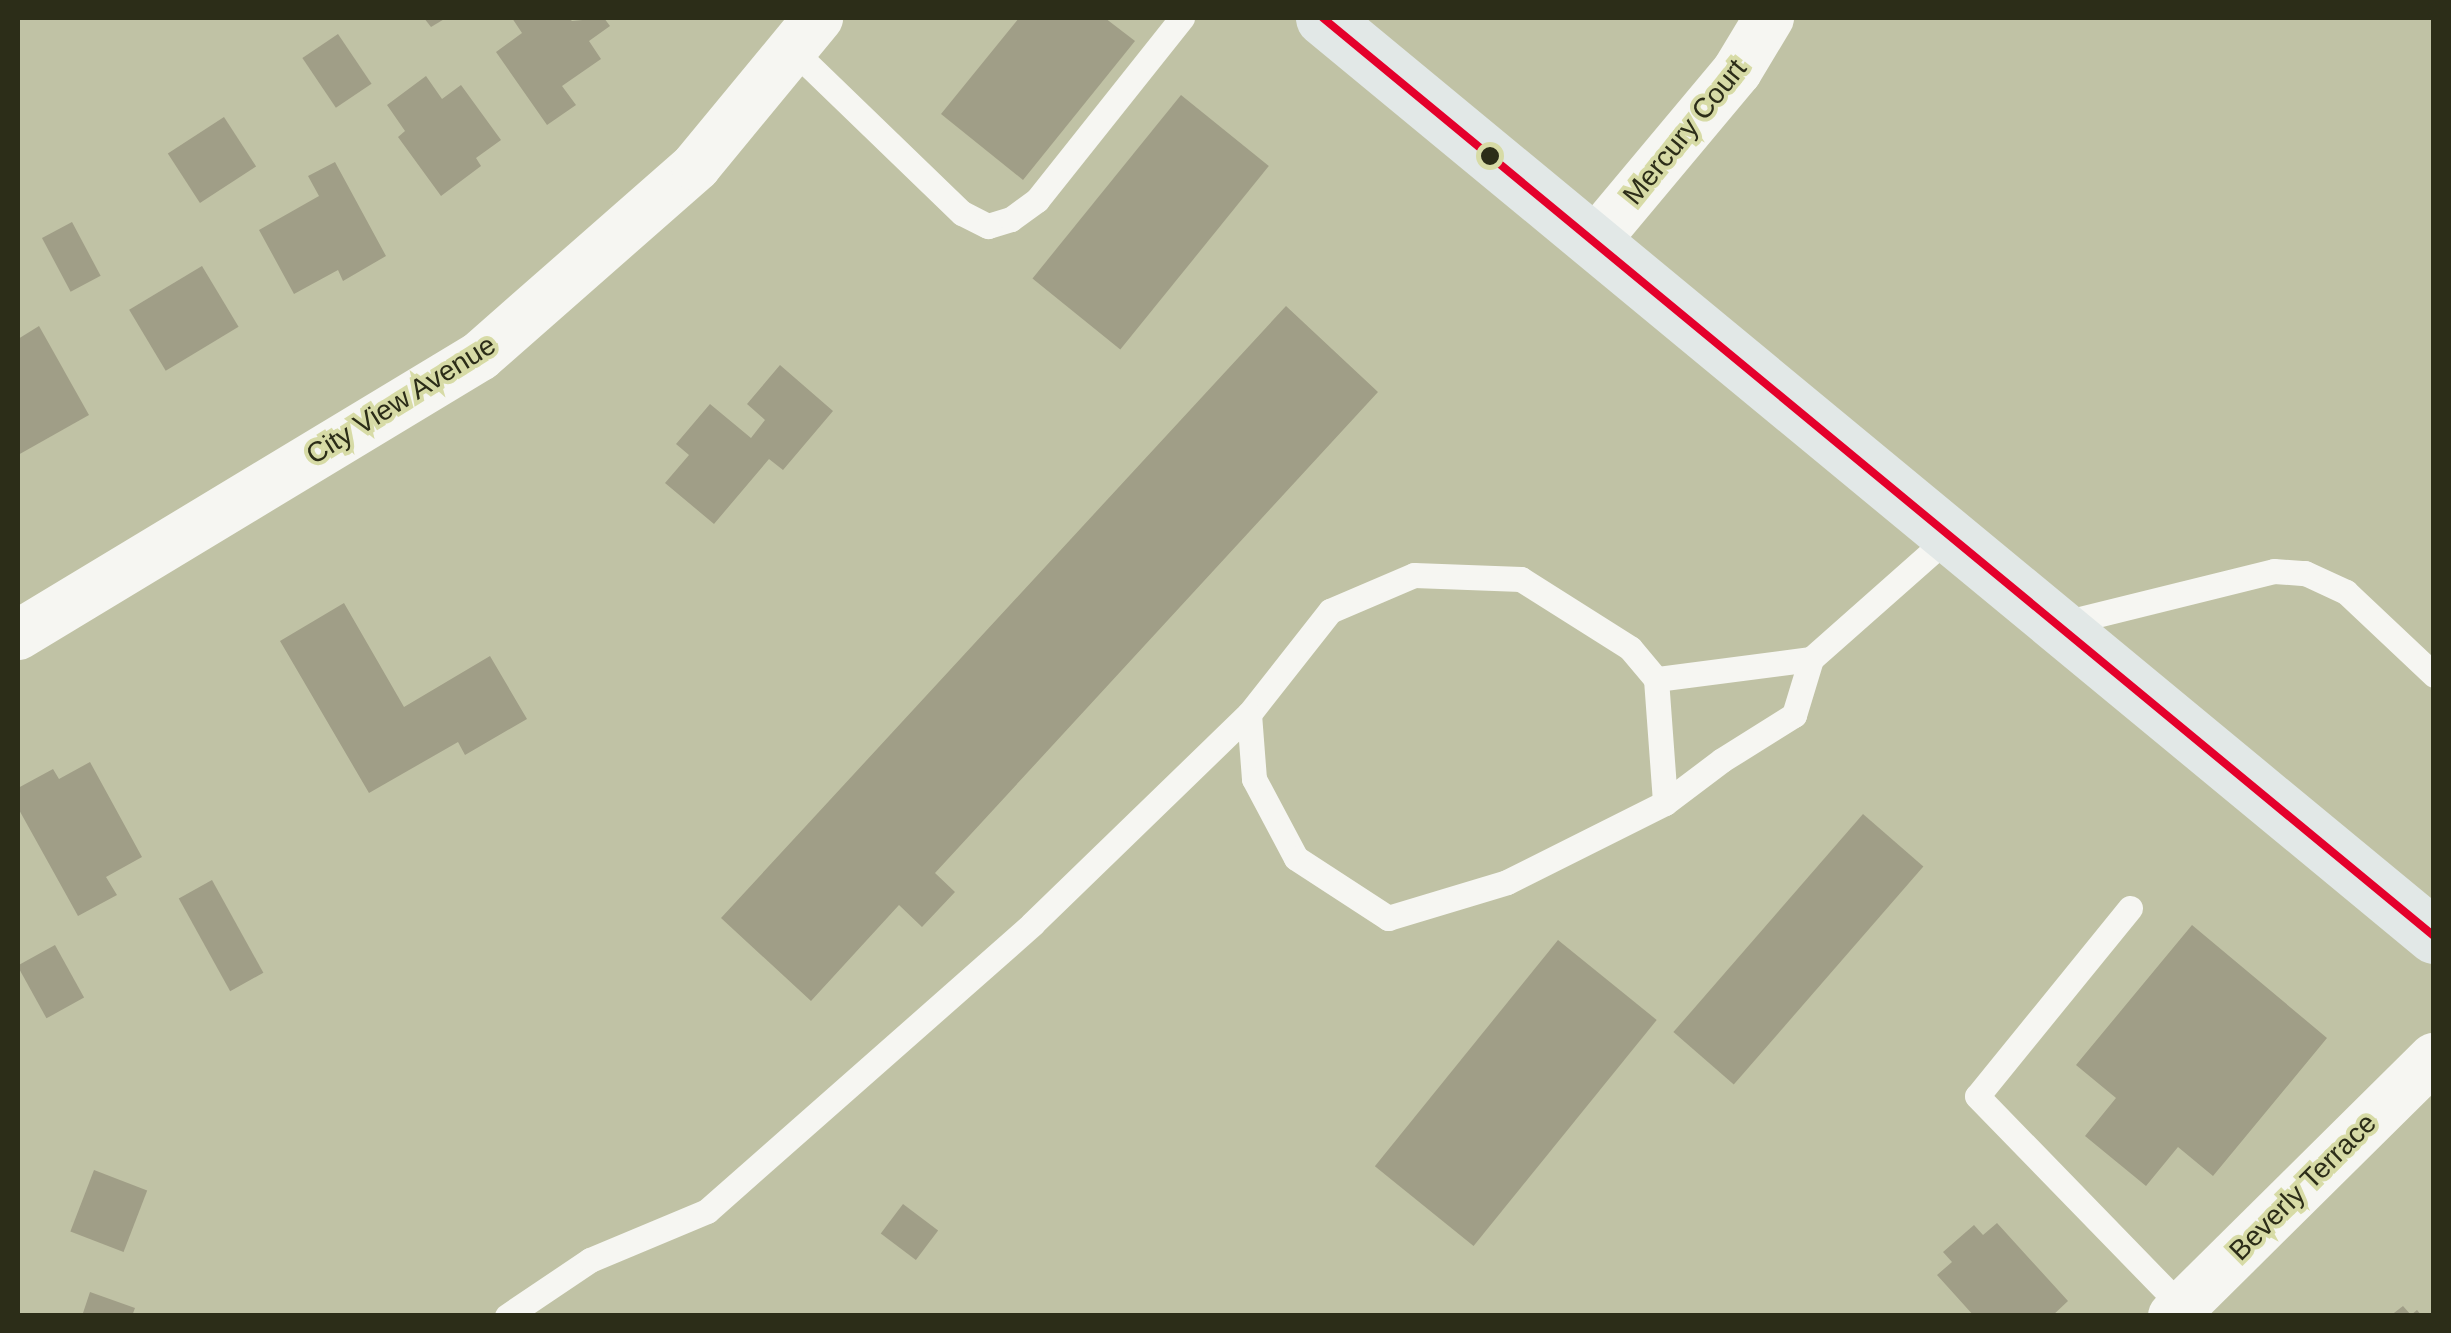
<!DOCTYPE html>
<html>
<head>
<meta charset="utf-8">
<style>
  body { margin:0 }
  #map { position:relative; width:2451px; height:1333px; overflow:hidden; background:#c0c2a5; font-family:Helvetica,sans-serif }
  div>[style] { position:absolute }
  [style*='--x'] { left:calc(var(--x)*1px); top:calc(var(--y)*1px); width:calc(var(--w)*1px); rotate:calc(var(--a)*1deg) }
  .building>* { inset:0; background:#a09e87; transform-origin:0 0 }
  .lane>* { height:25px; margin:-12.5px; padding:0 12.5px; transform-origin:12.5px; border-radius:12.5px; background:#f6f6f2 }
  .street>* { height:50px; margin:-25px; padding:0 25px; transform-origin:25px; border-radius:25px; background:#f6f6f2 }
  .primary>* { height:55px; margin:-27.5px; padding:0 27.5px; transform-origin:27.5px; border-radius:27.5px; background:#e2e8e7 }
  .bus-1>* { height:8px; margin:-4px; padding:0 4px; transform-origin:4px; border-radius:4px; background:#e4002b }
  .dots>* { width:28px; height:28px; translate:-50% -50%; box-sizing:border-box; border:5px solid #d7dba6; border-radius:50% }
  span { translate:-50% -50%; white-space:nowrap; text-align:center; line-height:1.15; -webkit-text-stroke:8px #d7dba6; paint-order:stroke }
  .street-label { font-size:28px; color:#2c2d18 }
  .frame { position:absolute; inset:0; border:20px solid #2c2d18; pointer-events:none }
</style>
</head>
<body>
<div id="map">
  <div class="building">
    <div style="clip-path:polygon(424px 18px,446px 18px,431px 27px)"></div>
    <div style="clip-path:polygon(512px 18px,569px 18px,572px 21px,604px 18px,610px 26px,589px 41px,601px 59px,562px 86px,576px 105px,547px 125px,496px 52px,522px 33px)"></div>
    <div style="clip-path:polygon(1019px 18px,1105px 18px,1135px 41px,1023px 180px,941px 114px)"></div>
    <div style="left:338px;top:34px;width:60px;height:43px;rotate:56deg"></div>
    <div style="clip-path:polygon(426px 76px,442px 99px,461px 85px,501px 140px,476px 158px,481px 166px,441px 196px,398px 137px,405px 131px,387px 105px)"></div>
    <div style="left:1181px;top:95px;width:113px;height:236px;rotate:39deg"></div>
    <div style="left:224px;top:117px;width:59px;height:67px;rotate:57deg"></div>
    <div style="clip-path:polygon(335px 162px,386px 256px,343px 281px,338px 270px,294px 294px,259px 230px,319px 196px,308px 176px)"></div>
    <div style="left:72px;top:222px;width:61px;height:34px;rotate:62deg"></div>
    <div style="left:202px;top:266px;width:71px;height:85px;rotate:59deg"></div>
    <div style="clip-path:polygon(1286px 306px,1378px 392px,935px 873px,955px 892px,922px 927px,899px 905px,811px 1001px,721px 918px)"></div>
    <div style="clip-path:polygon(39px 326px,89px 415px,18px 455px,18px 339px)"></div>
    <div style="clip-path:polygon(780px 365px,833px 411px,783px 470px,769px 459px,714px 524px,665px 483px,689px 455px,676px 444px,710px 404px,751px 438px,765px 420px,747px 404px)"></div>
    <div style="clip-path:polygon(344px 603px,404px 707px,490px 656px,527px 719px,465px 755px,458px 742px,369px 793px,280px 641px)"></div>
    <div style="clip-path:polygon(90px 762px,142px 857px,106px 877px,117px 895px,78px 916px,18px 808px,18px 788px,53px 769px,59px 779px)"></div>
    <div style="left:1863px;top:814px;width:80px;height:289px;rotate:41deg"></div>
    <div style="left:212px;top:880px;width:106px;height:38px;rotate:61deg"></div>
    <div style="clip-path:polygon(2192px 925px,2327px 1038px,2213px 1176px,2178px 1147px,2146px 1186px,2085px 1136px,2116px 1098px,2076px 1065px)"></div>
    <div style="left:1558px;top:940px;width:127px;height:291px;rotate:39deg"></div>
    <div style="left:55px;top:945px;width:60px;height:43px;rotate:61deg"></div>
    <div style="left:94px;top:1170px;width:57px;height:66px;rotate:21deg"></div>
    <div style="left:903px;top:1204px;width:44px;height:37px;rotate:37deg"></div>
    <div style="clip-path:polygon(1997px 1223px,2068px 1301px,2052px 1316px,1974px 1316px,1937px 1275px,1952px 1262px,1943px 1252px,1974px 1225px,1983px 1235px)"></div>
    <div style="clip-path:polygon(90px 1292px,135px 1308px,132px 1316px,82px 1316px)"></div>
    <div style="clip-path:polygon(2403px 1306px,2411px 1315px,2417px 1310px,2422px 1316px,2390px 1316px)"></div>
  </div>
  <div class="lane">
    <div style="--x:792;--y:49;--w:236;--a:44"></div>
    <div style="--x:962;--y:213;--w:29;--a:27"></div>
    <div style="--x:988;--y:226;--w:24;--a:-17"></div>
    <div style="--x:1011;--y:219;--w:32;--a:-36"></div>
    <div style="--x:1037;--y:200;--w:233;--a:-51.5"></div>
    <div style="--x:2060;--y:624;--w:220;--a:-13.9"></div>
    <div style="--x:2274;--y:571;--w:31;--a:4"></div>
    <div style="--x:2305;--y:573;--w:45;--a:24.9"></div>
    <div style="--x:2346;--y:592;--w:121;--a:43.3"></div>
    <div style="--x:1811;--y:659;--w:156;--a:172.6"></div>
    <div style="--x:1656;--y:679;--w:40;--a:-130"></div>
    <div style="--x:1630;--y:648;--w:129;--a:-147.7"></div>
    <div style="--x:1521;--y:579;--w:107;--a:-177.9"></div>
    <div style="--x:1414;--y:575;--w:91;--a:156.8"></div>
    <div style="--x:1330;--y:611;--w:131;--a:128.2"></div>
    <div style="--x:1249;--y:714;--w:65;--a:85.6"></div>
    <div style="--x:1254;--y:779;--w:89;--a:62"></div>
    <div style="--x:1296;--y:858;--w:110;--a:33.1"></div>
    <div style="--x:1388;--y:918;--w:124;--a:-16.8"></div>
    <div style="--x:1507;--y:882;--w:177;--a:-26.6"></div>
    <div style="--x:1665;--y:803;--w:71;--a:-37"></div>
    <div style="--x:1722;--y:760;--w:85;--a:-32"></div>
    <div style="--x:1794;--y:715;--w:59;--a:-73.1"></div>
    <div style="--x:1811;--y:659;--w:184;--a:-41.5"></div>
    <div style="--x:1656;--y:679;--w:124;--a:85.8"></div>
    <div style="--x:2130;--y:908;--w:242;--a:129.1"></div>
    <div style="--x:1977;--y:1096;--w:294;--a:45.8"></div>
    <div style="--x:507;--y:1316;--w:100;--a:-34"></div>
    <div style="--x:590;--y:1260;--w:127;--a:-22.7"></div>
    <div style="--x:707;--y:1211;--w:434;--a:-41.4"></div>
    <div style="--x:1032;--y:924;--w:302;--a:-44.1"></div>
  </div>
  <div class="street">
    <div style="--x:1594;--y:242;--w:223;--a:-50.1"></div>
    <div style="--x:1737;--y:71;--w:62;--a:-58.9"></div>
    <div style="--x:18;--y:635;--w:540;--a:-31.13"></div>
    <div style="--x:480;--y:356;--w:288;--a:-41.3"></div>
    <div style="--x:696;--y:166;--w:192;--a:-50.5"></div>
    <div style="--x:2173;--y:1316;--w:367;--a:-44.7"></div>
  </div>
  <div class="primary">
    <div style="--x:1323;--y:18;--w:1441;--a:39.57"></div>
  </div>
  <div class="bus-1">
    <div style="--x:1323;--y:18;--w:1441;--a:39.57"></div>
  </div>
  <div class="dots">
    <div style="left:1490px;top:156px;background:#2c2d18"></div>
  </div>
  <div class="street-label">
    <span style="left:1685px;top:132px;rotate:-51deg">Mercury Court</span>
    <span style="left:401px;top:400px;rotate:-32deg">City View Avenue</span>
    <span style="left:2303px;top:1187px;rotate:-45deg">Beverly Terrace</span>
  </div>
  <div class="frame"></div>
</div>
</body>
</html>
